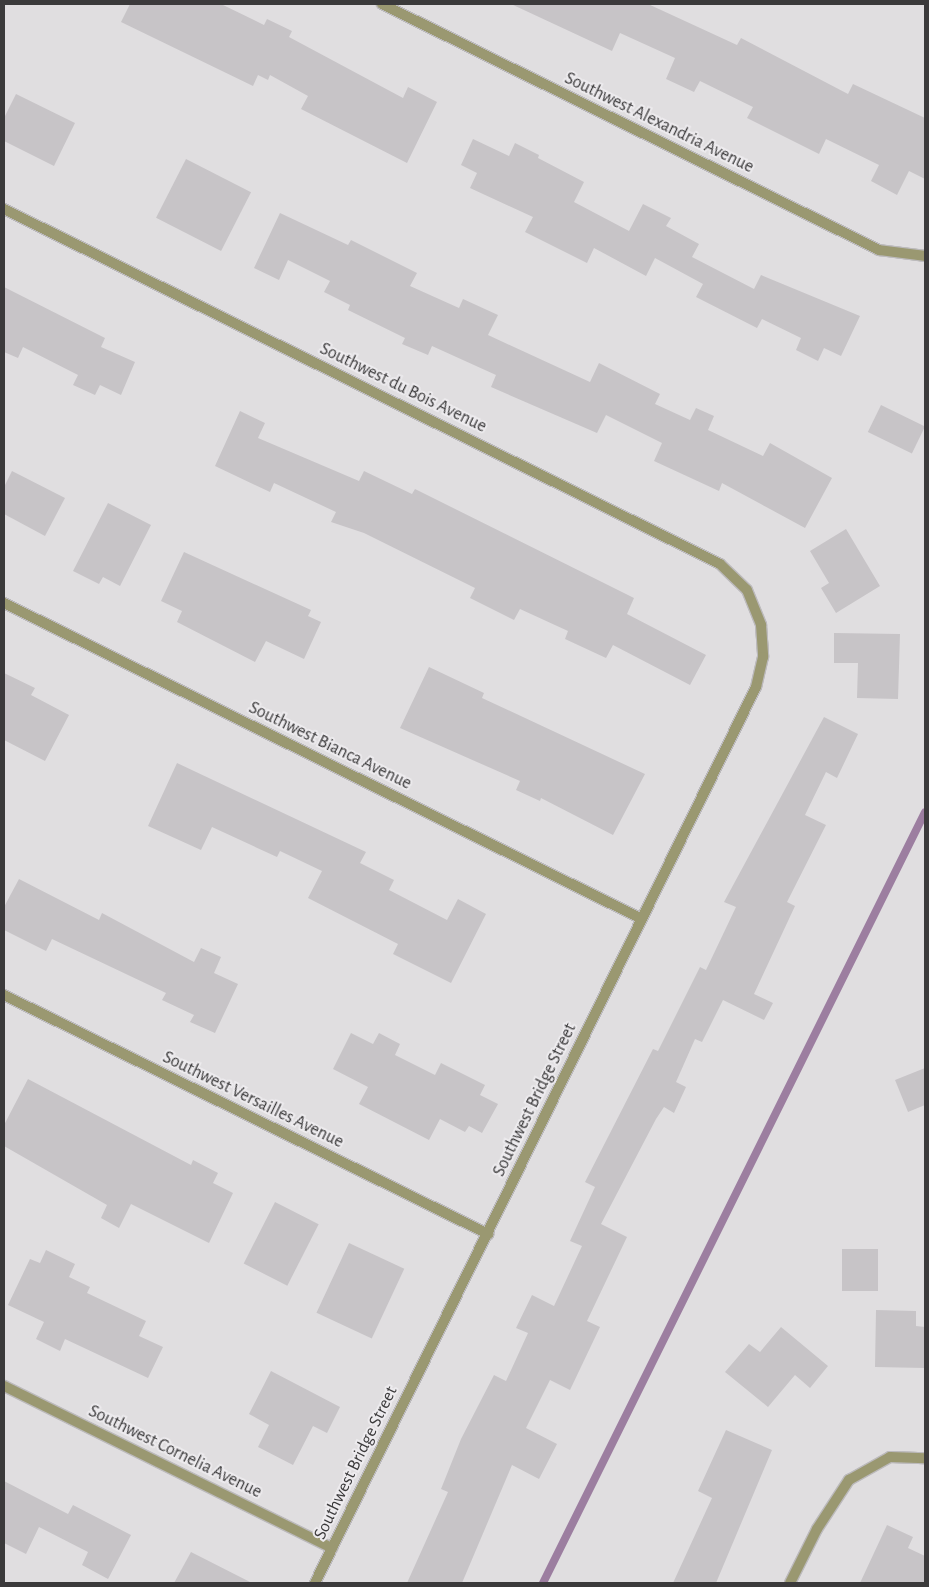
<!DOCTYPE html>
<html>
<head>
<meta charset="utf-8">
<style>
  body { margin:0 }
  #map { position:relative; width:929px; height:1587px; overflow:hidden; background:#e0dee0; font-family:"Alegreya Sans",sans-serif }
  div>[style] { position:absolute }
  [style*='--x'] { left:calc(var(--x)*1px); top:calc(var(--y)*1px); width:calc(var(--w)*1px); rotate:calc(var(--a)*1deg) }
  .stream>* { height:8px; margin:-4px; padding:0 4px; transform-origin:4px; border-radius:4px; background:#9c7ea0 }
  .building>* { inset:0; background:#c7c4c7; transform-origin:0 0 }
  .roads { filter:drop-shadow(1px 0 #bcbabc) drop-shadow(-1px 0 #bcbabc) drop-shadow(0 1px #bcbabc) drop-shadow(0 -1px #bcbabc) }
  .minor>* { height:10px; margin:-5px; padding:0 5px; transform-origin:5px; border-radius:5px; background:#9a9871 }
  span { translate:-50% -50%; white-space:nowrap; text-align:center; line-height:1.15; -webkit-text-stroke:4px #edebee; paint-order:stroke }
  .street-label { font-size:18px; color:#3b3a3b }
  .frame { position:absolute; inset:0; border:5px solid #3b3a3b; pointer-events:none }
</style>
</head>
<body>
<div id="map">
  <div class="stream">
    <div style="--x:543;--y:1583;--w:860;--a:-63.64"></div>
  </div>
  <div class="building">
    <div style="clip-path:polygon(130px 4px,221px 4px,264px 25px,267px 19px,292px 31px,289px 37px,403px 98px,408px 87px,437px 102px,407px 163px,301px 109px,308px 96px,270px 75px,268px 80px,258px 75px,253px 86px,121px 22px)"></div>
    <div style="clip-path:polygon(511px 4px,648px 4px,737px 45px,741px 38px,848px 94px,853px 84px,925px 118px,925px 179px,909px 171px,897px 195px,871px 181px,879px 165px,826px 139px,819px 154px,747px 118px,753px 107px,700px 81px,694px 92px,666px 79px,675px 58px,620px 33px,612px 51px)"></div>
    <div style="clip-path:polygon(16px 94px,75px 123px,54px 166px,4px 141px,4px 118px)"></div>
    <div style="clip-path:polygon(473px 139px,509px 156px,515px 143px,539px 155px,538px 158px,584px 182px,574px 202px,629px 231px,643px 204px,671px 218px,666px 226px,699px 244px,692px 257px,754px 289px,761px 275px,860px 316px,841px 356px,824px 348px,818px 361px,796px 350px,801px 338px,762px 319px,757px 328px,696px 297px,703px 284px,655px 258px,646px 276px,594px 248px,587px 263px,525px 232px,533px 217px,470px 188px,477px 173px,461px 165px)"></div>
    <div style="left:186px;top:159px;width:73px;height:66px;rotate:27deg"></div>
    <div style="clip-path:polygon(280px 213px,348px 245px,351px 240px,417px 273px,410px 286px,459px 308px,463px 299px,498px 315px,488px 335px,590px 382px,599px 363px,660px 394px,655px 404px,690px 420px,696px 408px,714px 416px,708px 430px,763px 456px,770px 443px,832px 478px,805px 528px,722px 483px,719px 491px,654px 461px,662px 443px,606px 415px,597px 433px,491px 387px,496px 375px,432px 346px,428px 355px,402px 344px,405px 338px,348px 310px,350px 305px,324px 292px,330px 281px,288px 260px,279px 280px,254px 268px)"></div>
    <div style="clip-path:polygon(4px 287px,105px 338px,101px 347px,135px 362px,121px 395px,100px 385px,95px 395px,73px 385px,78px 375px,23px 347px,18px 358px,4px 352px)"></div>
    <div style="left:881px;top:405px;width:49px;height:30px;rotate:26deg"></div>
    <div style="clip-path:polygon(240px 411px,265px 423px,258px 438px,359px 481px,364px 471px,412px 494px,415px 489px,634px 598px,627px 614px,706px 655px,690px 685px,613px 645px,606px 658px,565px 639px,568px 631px,520px 609px,514px 620px,470px 598px,475px 588px,364px 533px,331px 522px,336px 512px,274px 483px,270px 492px,215px 466px)"></div>
    <div style="clip-path:polygon(12px 471px,65px 498px,45px 536px,4px 514px,4px 487px)"></div>
    <div style="clip-path:polygon(108px 503px,151px 525px,120px 586px,103px 577px,99px 584px,73px 571px)"></div>
    <div style="clip-path:polygon(846px 529px,880px 586px,836px 613px,821px 588px,829px 583px,810px 551px)"></div>
    <div style="clip-path:polygon(184px 552px,311px 610px,308px 616px,321px 622px,304px 659px,266px 641px,255px 662px,177px 622px,182px 611px,161px 601px)"></div>
    <div style="clip-path:polygon(834px 633px,900px 634px,898px 699px,857px 698px,858px 663px,834px 663px)"></div>
    <div style="clip-path:polygon(429px 667px,484px 693px,482px 698px,645px 774px,613px 835px,541px 798px,540px 801px,516px 790px,520px 781px,400px 728px)"></div>
    <div style="clip-path:polygon(4px 673px,35px 688px,31px 695px,69px 715px,45px 761px,4px 740px)"></div>
    <div style="clip-path:polygon(824px 717px,858px 734px,837px 778px,826px 772px,805px 815px,826px 825px,787px 902px,795px 906px,754px 994px,773px 1003px,764px 1020px,723px 1000px,702px 1042px,695px 1039px,676px 1082px,686px 1087px,674px 1113px,664px 1107px,656px 1119px,601px 1224px,627px 1237px,587px 1321px,600px 1327px,570px 1390px,550px 1380px,526px 1428px,557px 1444px,539px 1479px,512px 1465px,462px 1583px,407px 1583px,448px 1492px,441px 1489px,461px 1439px,494px 1375px,506px 1381px,528px 1333px,516px 1328px,532px 1295px,554px 1306px,582px 1246px,570px 1241px,595px 1187px,585px 1182px,653px 1049px,658px 1051px,700px 967px,706px 970px,736px 907px,724px 902px)"></div>
    <div style="clip-path:polygon(177px 763px,366px 852px,360px 863px,394px 880px,389px 890px,447px 920px,458px 899px,486px 914px,451px 983px,393px 954px,398px 944px,308px 898px,322px 871px,280px 851px,277px 857px,212px 827px,201px 850px,148px 826px)"></div>
    <div style="clip-path:polygon(19px 879px,99px 920px,102px 913px,194px 962px,201px 948px,221px 957px,214px 973px,238px 984px,215px 1033px,190px 1022px,194px 1015px,162px 1000px,166px 993px,52px 939px,46px 951px,4px 930px,4px 907px)"></div>
    <div style="clip-path:polygon(351px 1033px,373px 1044px,379px 1033px,400px 1044px,395px 1055px,435px 1075px,441px 1063px,485px 1085px,480px 1095px,498px 1104px,482px 1133px,469px 1126px,465px 1132px,440px 1119px,429px 1140px,359px 1104px,368px 1087px,333px 1069px)"></div>
    <div style="clip-path:polygon(925px 1068px,925px 1105px,908px 1112px,895px 1080px)"></div>
    <div style="clip-path:polygon(28px 1079px,191px 1165px,193px 1160px,218px 1173px,213px 1183px,233px 1193px,209px 1243px,131px 1204px,119px 1228px,101px 1218px,107px 1205px,4px 1146px,4px 1125px)"></div>
    <div style="left:275px;top:1202px;width:49px;height:69px;rotate:27deg"></div>
    <div style="left:349px;top:1243px;width:61px;height:77px;rotate:25deg"></div>
    <div style="left:842px;top:1249px;width:36px;height:42px"></div>
    <div style="clip-path:polygon(46px 1250px,75px 1264px,69px 1277px,90px 1287px,87px 1293px,146px 1321px,139px 1336px,163px 1347px,148px 1378px,65px 1339px,60px 1351px,36px 1339px,44px 1322px,8px 1305px,30px 1259px,40px 1263px)"></div>
    <div style="clip-path:polygon(876px 1310px,916px 1311px,916px 1326px,925px 1327px,925px 1368px,875px 1367px)"></div>
    <div style="clip-path:polygon(781px 1327px,828px 1366px,810px 1388px,795px 1375px,768px 1407px,725px 1372px,749px 1344px,760px 1352px)"></div>
    <div style="clip-path:polygon(271px 1371px,340px 1407px,327px 1433px,313px 1426px,293px 1465px,258px 1447px,269px 1425px,249px 1414px)"></div>
    <div style="clip-path:polygon(726px 1430px,772px 1450px,716px 1583px,673px 1583px,712px 1498px,698px 1491px)"></div>
    <div style="clip-path:polygon(4px 1481px,68px 1514px,73px 1505px,131px 1535px,108px 1579px,82px 1565px,88px 1552px,39px 1527px,26px 1554px,4px 1543px)"></div>
    <div style="clip-path:polygon(887px 1525px,913px 1537px,908px 1548px,925px 1556px,925px 1583px,860px 1583px)"></div>
    <div style="clip-path:polygon(191px 1552px,252px 1583px,174px 1583px)"></div>
  </div>
  <div class="roads">
    <div class="minor">
      <div style="--x:382;--y:4;--w:555;--a:26.33"></div>
      <div style="--x:879;--y:250;--w:46;--a:7.4"></div>
      <div style="--x:4;--y:209;--w:799;--a:26.37"></div>
      <div style="--x:720;--y:564;--w:37;--a:44"></div>
      <div style="--x:747;--y:590;--w:38;--a:68"></div>
      <div style="--x:761;--y:625;--w:32;--a:86"></div>
      <div style="--x:763;--y:657;--w:31;--a:103"></div>
      <div style="--x:756;--y:687;--w:999;--a:116.21"></div>
      <div style="--x:4;--y:603;--w:712;--a:26.35"></div>
      <div style="--x:4;--y:995;--w:540;--a:26.28"></div>
      <div style="--x:4;--y:1386;--w:366;--a:26.3"></div>
      <div style="--x:790;--y:1583;--w:60;--a:-63.4"></div>
      <div style="--x:817;--y:1529;--w:59;--a:-56.9"></div>
      <div style="--x:849;--y:1480;--w:47;--a:-29.3"></div>
      <div style="--x:890;--y:1457;--w:35;--a:2"></div>
    </div>
  </div>
  <div class="street-label">
    <span style="left:659px;top:123px;rotate:26deg">Southwest Alexandria Avenue</span>
    <span style="left:403px;top:388px;rotate:26deg">Southwest du Bois Avenue</span>
    <span style="left:330px;top:746px;rotate:26deg">Southwest Bianca Avenue</span>
    <span style="left:253px;top:1100px;rotate:26deg">Southwest Versailles Avenue</span>
    <span style="left:535px;top:1100px;rotate:-64deg">Southwest Bridge Street</span>
    <span style="left:175px;top:1452px;rotate:26deg">Southwest Cornelia Avenue</span>
    <span style="left:356px;top:1463px;rotate:-64deg">Southwest Bridge Street</span>
  </div>
  <div class="frame"></div>
</div>
</body>
</html>
